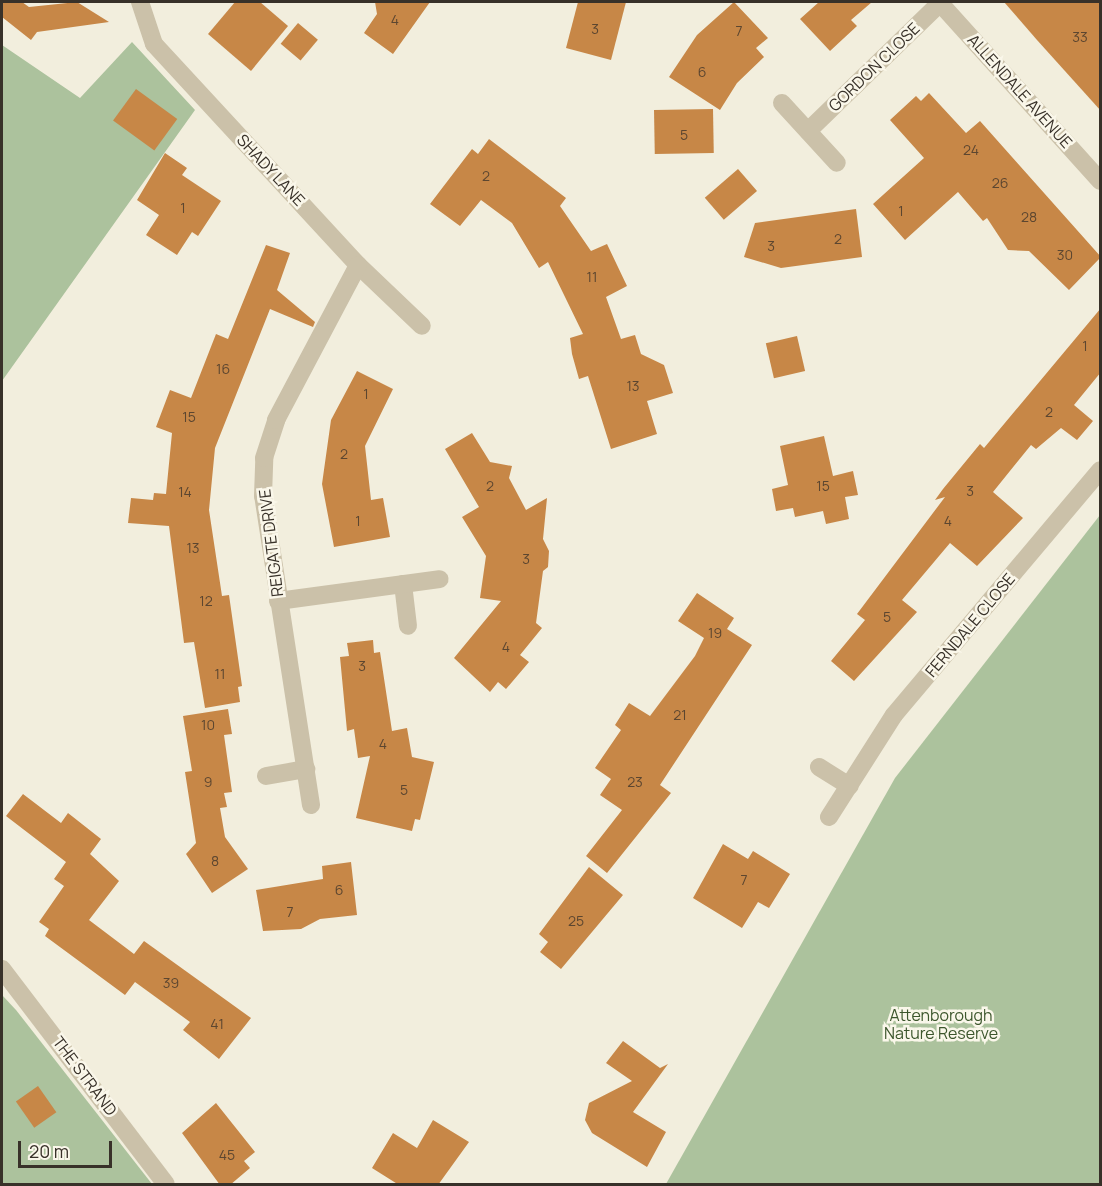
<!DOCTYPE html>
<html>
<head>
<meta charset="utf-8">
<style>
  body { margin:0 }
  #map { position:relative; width:1102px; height:1186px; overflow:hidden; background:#f2eedd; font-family:Manrope,sans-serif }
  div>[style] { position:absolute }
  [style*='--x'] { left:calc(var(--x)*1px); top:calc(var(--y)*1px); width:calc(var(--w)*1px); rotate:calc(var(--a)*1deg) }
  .green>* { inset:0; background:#acc29d }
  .building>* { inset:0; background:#c78747; transform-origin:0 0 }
  .street>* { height:18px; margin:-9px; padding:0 9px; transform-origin:9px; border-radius:9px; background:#cbc1a9 }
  span { translate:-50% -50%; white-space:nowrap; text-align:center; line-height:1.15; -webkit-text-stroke:5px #faf7ea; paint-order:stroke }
  .number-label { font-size:14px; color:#5c4630 }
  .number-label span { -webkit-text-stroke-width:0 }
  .street-label { font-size:16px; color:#383129 }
  .park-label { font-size:16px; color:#3c562c }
  .frame { position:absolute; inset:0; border:3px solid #383129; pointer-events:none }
  .scale { position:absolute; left:18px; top:1141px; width:94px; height:27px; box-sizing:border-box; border:3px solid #383129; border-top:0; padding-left:8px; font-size:18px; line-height:21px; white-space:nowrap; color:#383129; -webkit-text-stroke:4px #faf7ea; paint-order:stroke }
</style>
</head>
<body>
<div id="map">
  <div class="green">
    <div style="clip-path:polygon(132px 42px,195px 110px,2px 381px,2px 45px,80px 98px)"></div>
    <div style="clip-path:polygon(1100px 515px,1100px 1184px,666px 1184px,895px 778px)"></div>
    <div style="clip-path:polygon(2px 995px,16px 1010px,152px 1184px,2px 1184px)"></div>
  </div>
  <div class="building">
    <div style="clip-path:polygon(2px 2px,22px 2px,29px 7px,77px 2px,109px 22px,37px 32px,31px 40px,2px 17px)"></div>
    <div style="clip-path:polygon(235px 2px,260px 2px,288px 26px,251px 71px,208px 34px)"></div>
    <div style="clip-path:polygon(375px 2px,430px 2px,393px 54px,364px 33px,377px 14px)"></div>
    <div style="clip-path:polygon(578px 2px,626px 2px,611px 60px,566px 48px)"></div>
    <div style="clip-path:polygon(734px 2px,768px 38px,756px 48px,764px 57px,737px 83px,720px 110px,669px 77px,697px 35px)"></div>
    <div style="clip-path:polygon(819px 2px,872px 2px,851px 20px,857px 26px,830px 51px,800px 19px)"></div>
    <div style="clip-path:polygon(1004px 2px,1101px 2px,1101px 111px,1037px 40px)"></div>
    <div style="left:298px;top:23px;width:26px;height:27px;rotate:40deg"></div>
    <div style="left:136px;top:89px;width:51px;height:39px;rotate:36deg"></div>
    <div style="clip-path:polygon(929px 93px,966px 133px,980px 121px,1101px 257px,1069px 290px,1029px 251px,1008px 250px,987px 218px,983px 221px,958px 192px,905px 240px,873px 204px,924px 158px,890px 120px,916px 96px,921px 101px)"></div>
    <div style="left:713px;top:109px;width:44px;height:59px;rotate:89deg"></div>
    <div style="clip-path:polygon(489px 139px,566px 198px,560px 206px,591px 251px,607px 244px,627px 286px,606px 297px,621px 339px,635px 335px,641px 354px,664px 365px,673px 393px,647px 401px,657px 434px,611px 449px,588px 376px,579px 379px,572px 354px,570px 338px,583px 334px,548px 262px,539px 268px,512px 223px,481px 200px,460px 226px,430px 204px,472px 149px,478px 154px)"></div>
    <div style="clip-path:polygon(165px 153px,187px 168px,182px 175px,221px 201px,198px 236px,192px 232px,177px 255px,146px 235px,159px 215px,137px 200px)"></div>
    <div style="left:738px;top:169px;width:29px;height:44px;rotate:49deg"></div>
    <div style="clip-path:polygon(856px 209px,862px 257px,781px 268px,744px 257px,755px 223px)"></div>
    <div style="clip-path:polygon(266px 245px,290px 253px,277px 290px,315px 322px,313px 327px,270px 309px,215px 448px,209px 510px,222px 596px,229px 595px,242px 686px,238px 687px,240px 702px,205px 708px,194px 642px,184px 643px,169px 526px,128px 523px,131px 498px,153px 500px,154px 493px,166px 494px,172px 433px,156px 427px,170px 390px,191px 398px,216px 334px,228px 339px)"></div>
    <div style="clip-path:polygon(1101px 308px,1101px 372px,1074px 405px,1093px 421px,1077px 440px,1061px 428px,1036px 449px,1031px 445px,993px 492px,1023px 518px,977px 566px,950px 543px,902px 600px,917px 612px,854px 681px,831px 661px,865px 620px,857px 614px,945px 497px,935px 500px,943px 489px,980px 444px,984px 448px)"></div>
    <div style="left:797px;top:336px;width:36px;height:32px;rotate:77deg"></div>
    <div style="clip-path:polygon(357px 371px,393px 389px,365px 446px,371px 500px,383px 498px,390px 537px,334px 547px,322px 484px,331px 420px)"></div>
    <div style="clip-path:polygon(472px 433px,490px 462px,512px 466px,509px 478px,526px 510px,547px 498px,543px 539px,549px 551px,548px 567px,543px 571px,536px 623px,542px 628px,520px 655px,529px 662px,506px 689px,498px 682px,490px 692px,454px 658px,501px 601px,480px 598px,486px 556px,462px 517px,479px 507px,445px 449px)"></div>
    <div style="clip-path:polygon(824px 436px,833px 476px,853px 471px,858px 495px,845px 497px,849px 519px,826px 524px,823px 511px,795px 517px,793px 508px,776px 511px,772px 489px,788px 485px,780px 446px)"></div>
    <div style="clip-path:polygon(697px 593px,734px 618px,727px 629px,752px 645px,660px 785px,671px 793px,607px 873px,586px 856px,622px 810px,600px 795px,611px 779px,595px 768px,621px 730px,615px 725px,629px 703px,650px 716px,695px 656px,704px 638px,678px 621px)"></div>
    <div style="clip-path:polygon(373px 640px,374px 653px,380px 652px,392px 731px,407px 728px,412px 757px,434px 762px,420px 820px,415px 819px,412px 831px,356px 818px,370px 756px,358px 758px,354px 729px,347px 731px,340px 657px,349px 656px,347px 643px)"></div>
    <div style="clip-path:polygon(228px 709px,232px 734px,224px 735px,232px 792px,224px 793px,227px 807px,220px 808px,225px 837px,248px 869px,212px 893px,186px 854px,196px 843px,185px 772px,192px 771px,183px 716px)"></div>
    <div style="clip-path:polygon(23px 794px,61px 823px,68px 813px,101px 839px,90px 854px,119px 881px,89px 920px,134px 954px,144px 941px,251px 1018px,219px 1059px,183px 1030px,190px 1022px,135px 982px,125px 995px,45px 936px,49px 929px,39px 922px,64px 886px,54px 879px,66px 862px,6px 816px)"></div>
    <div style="clip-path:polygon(723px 844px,748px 859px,753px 851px,790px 874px,769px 908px,758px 902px,742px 928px,693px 898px)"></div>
    <div style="clip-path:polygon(351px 862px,357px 915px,320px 919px,301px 929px,263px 931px,256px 890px,323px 879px,322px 866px)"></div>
    <div style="clip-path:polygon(589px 867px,623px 895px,561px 969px,540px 952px,548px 942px,539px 934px)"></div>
    <div style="clip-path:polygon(623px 1041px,660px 1068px,668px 1064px,633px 1112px,666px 1132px,647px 1167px,592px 1133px,585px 1120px,589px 1103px,632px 1081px,606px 1063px)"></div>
    <div style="left:38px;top:1086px;width:32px;height:27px;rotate:55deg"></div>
    <div style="clip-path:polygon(216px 1103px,255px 1152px,244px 1161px,250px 1168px,230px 1185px,220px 1185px,182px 1133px)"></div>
    <div style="clip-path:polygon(433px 1120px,469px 1142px,438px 1185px,399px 1185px,372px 1168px,393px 1133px,417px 1148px)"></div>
  </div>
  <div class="street">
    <div style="--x:140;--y:2;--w:44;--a:71.6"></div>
    <div style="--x:154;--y:44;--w:301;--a:47.3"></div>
    <div style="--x:358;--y:265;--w:88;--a:43.6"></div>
    <div style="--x:939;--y:2;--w:241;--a:48"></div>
    <div style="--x:782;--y:103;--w:81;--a:47.5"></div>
    <div style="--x:808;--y:131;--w:184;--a:-44.1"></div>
    <div style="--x:403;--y:584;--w:42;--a:83.2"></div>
    <div style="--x:278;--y:601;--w:163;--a:-7.7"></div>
    <div style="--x:819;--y:767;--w:36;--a:32"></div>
    <div style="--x:266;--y:776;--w:41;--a:-9.9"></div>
    <div style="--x:311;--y:805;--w:313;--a:-98.8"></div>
    <div style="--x:263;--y:496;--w:38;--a:-88"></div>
    <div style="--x:264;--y:458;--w:40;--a:-72"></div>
    <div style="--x:276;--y:420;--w:175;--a:-62.1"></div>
    <div style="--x:829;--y:817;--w:121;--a:-57.5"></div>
    <div style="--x:894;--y:715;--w:320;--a:-49.9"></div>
    <div style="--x:2;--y:969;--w:270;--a:52.7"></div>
  </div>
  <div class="number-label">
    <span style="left:395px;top:20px">4</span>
    <span style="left:595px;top:29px">3</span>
    <span style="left:739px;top:31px">7</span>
    <span style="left:1080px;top:37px">33</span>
    <span style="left:702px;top:72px">6</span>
    <span style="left:684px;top:135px">5</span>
    <span style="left:971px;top:150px">24</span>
    <span style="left:486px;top:176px">2</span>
    <span style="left:1000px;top:183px">26</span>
    <span style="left:183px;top:208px">1</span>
    <span style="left:901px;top:211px">1</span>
    <span style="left:1029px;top:217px">28</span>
    <span style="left:838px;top:239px">2</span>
    <span style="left:771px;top:246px">3</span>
    <span style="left:1065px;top:255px">30</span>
    <span style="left:592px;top:277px">11</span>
    <span style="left:1085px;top:346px">1</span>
    <span style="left:223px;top:369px">16</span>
    <span style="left:633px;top:386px">13</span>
    <span style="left:366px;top:394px">1</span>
    <span style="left:1049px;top:412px">2</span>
    <span style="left:189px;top:417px">15</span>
    <span style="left:344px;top:454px">2</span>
    <span style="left:490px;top:486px">2</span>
    <span style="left:823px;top:486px">15</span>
    <span style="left:970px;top:491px">3</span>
    <span style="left:185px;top:492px">14</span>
    <span style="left:358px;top:521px">1</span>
    <span style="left:948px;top:521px">4</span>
    <span style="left:193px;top:548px">13</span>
    <span style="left:526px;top:559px">3</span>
    <span style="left:206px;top:601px">12</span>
    <span style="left:887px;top:617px">5</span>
    <span style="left:715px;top:633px">19</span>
    <span style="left:506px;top:647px">4</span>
    <span style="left:362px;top:666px">3</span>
    <span style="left:220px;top:674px">11</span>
    <span style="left:680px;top:715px">21</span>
    <span style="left:208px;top:725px">10</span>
    <span style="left:383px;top:744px">4</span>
    <span style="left:208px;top:782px">9</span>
    <span style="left:635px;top:782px">23</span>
    <span style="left:404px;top:790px">5</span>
    <span style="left:215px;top:861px">8</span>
    <span style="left:744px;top:880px">7</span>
    <span style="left:339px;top:890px">6</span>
    <span style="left:290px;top:912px">7</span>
    <span style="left:576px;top:921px">25</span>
    <span style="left:171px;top:983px">39</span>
    <span style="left:217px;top:1024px">41</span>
    <span style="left:227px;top:1155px">45</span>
  </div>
  <div class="street-label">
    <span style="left:874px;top:67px;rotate:-44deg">GORDON CLOSE</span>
    <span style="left:1020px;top:91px;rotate:48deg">ALLENDALE AVENUE</span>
    <span style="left:271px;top:170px;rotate:47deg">SHADY LANE</span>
    <span style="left:271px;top:543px;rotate:-97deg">REIGATE DRIVE</span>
    <span style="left:970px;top:625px;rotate:-50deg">FERNDALE CLOSE</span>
    <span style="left:85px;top:1076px;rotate:53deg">THE STRAND</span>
  </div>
  <div class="park-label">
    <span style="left:941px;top:1024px">Attenborough<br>Nature Reserve</span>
  </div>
  <div class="frame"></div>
  <div class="scale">20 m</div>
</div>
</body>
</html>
